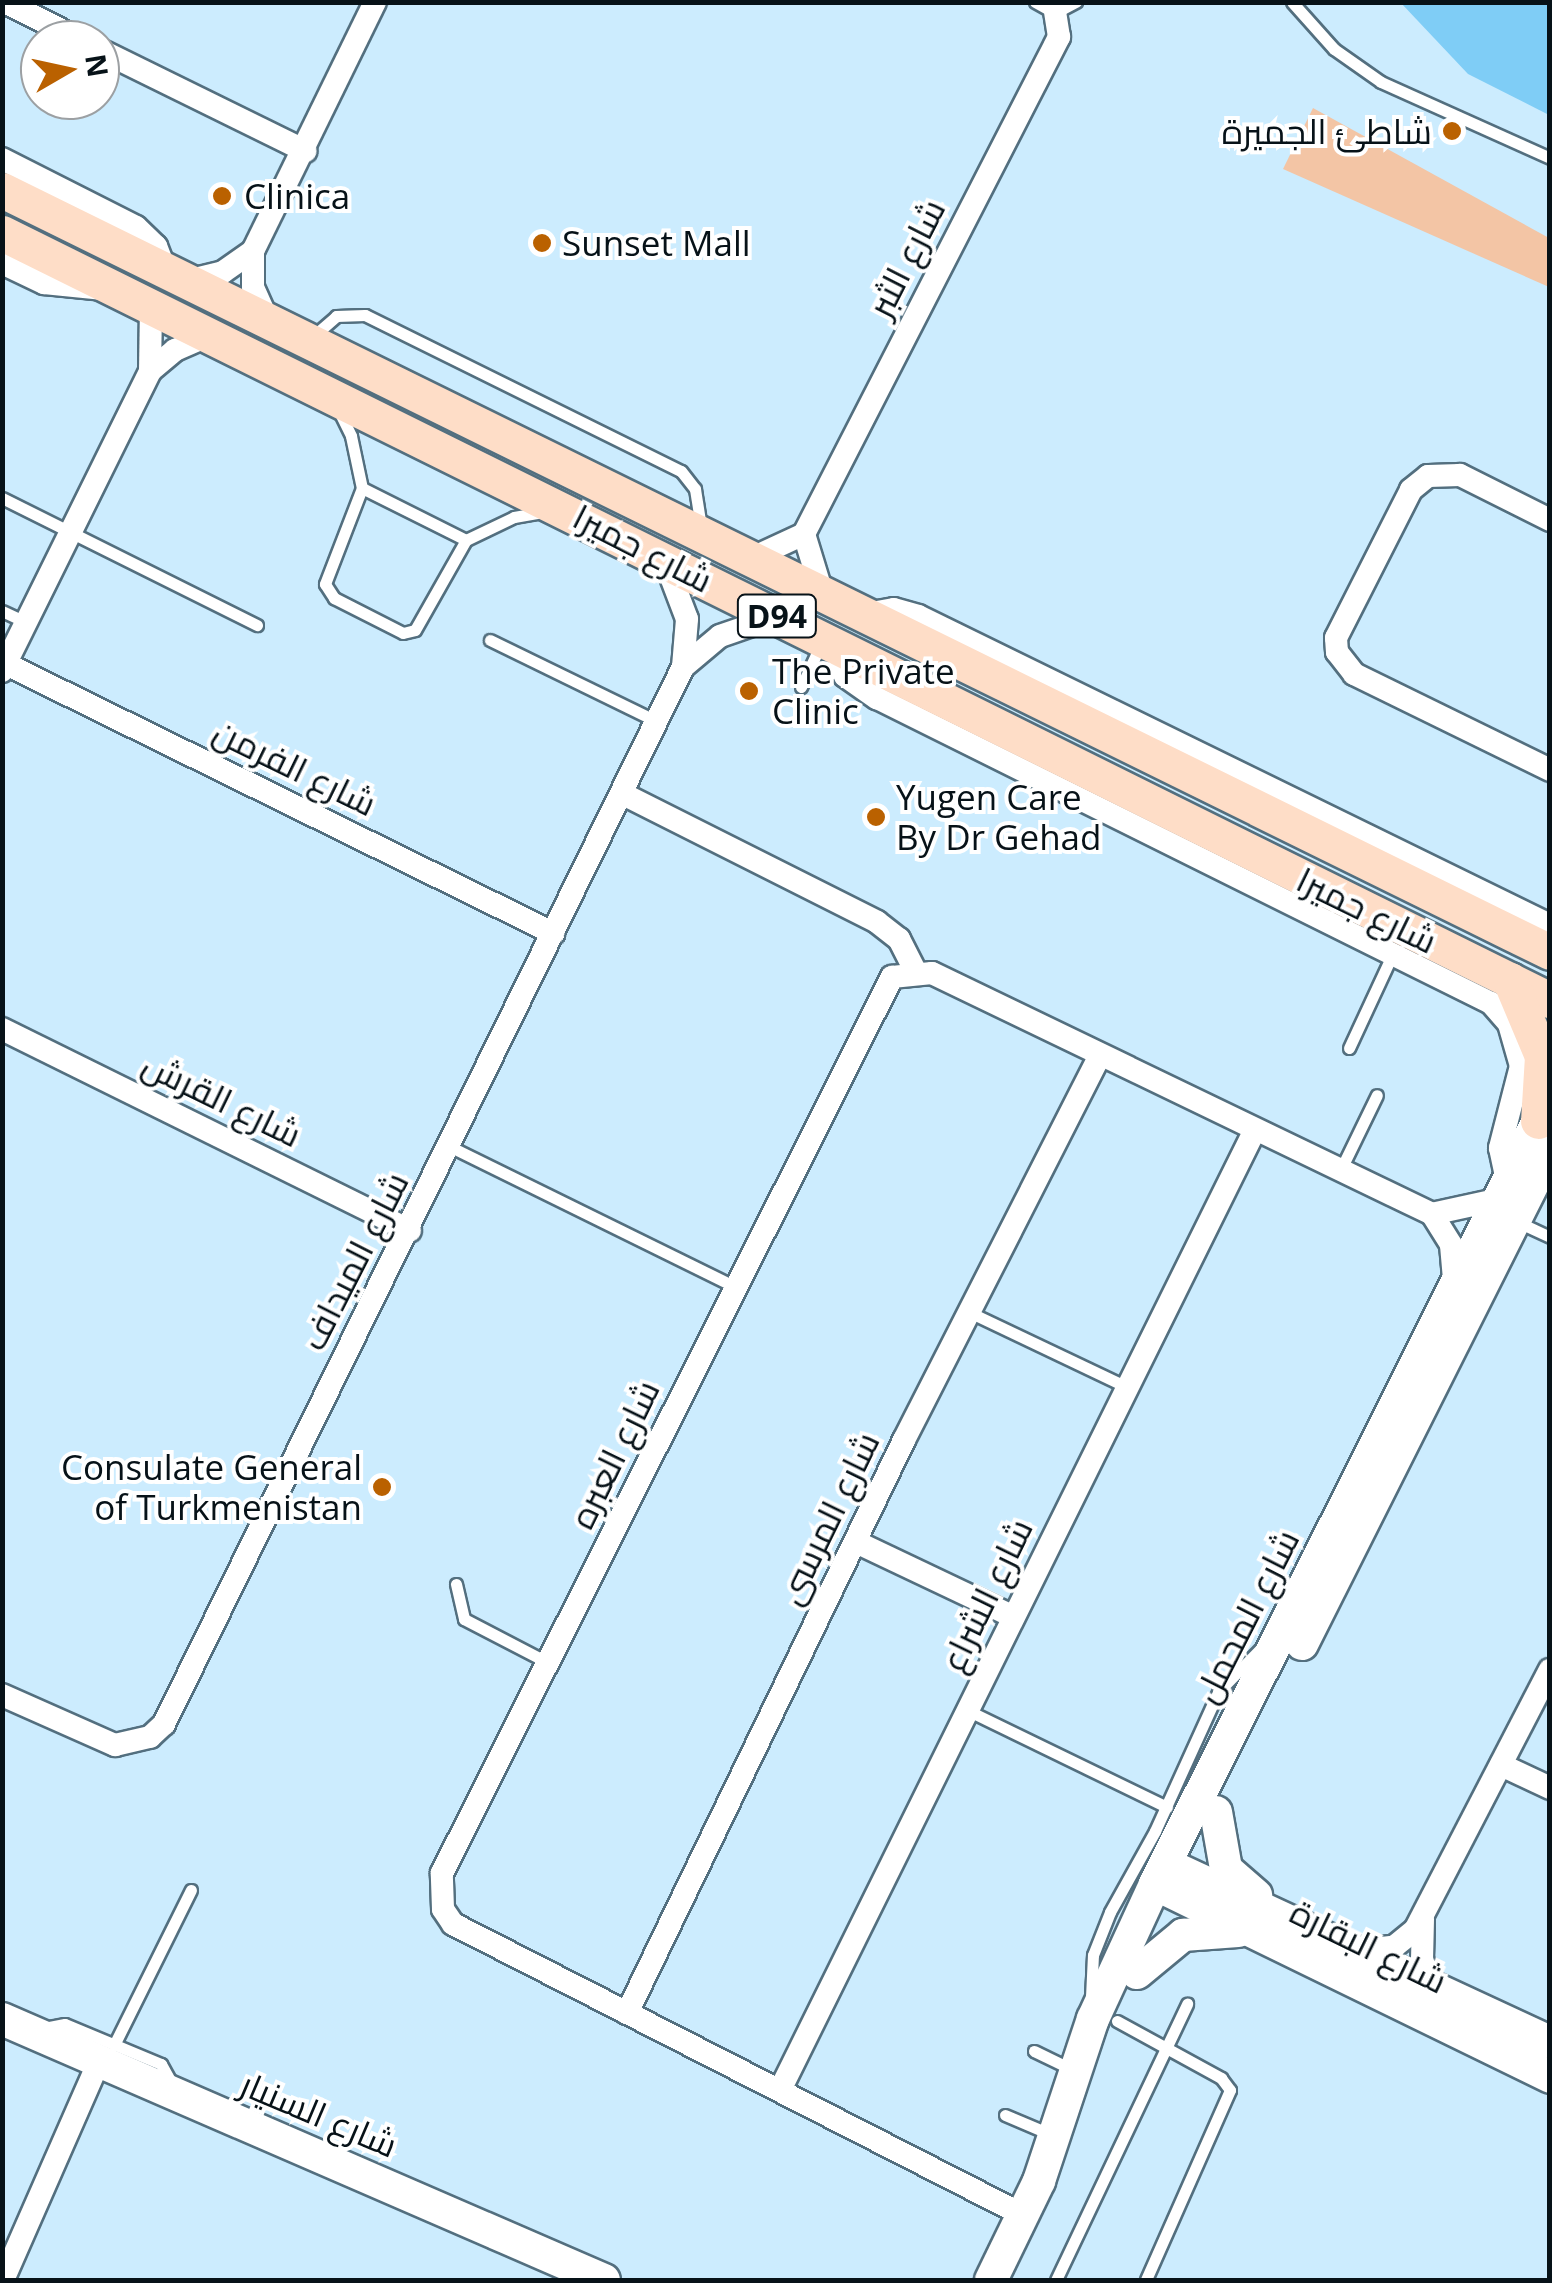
<!DOCTYPE html>
<html>
<head>
<meta charset="utf-8">
<style>
  body { margin:0 }
  #map { position:relative; width:1552px; height:2283px; overflow:hidden; background:#ccecfe; font-family:"Open Sans",Cairo,sans-serif }
  div>[style] { position:absolute }
  [style*='--x'] { left:calc(var(--x)*1px); top:calc(var(--y)*1px); width:calc(var(--w)*1px); rotate:calc(var(--a)*1deg) }
  .green>* { inset:0; background:#f3c5a5 }
  .water>* { inset:0; background:#7fcdf6 }
  .roads { filter:drop-shadow(2px 0 #536f7f) drop-shadow(-2px 0 #536f7f) drop-shadow(0 2px #536f7f) drop-shadow(0 -2px #536f7f) }
  .lane>* { height:11px; margin:-5.5px; padding:0 5.5px; transform-origin:5.5px; border-radius:5.5px; background:#fff }
  .street>* { height:22px; margin:-11px; padding:0 11px; transform-origin:11px; border-radius:11px; background:#fff }
  .secondary>* { height:32px; margin:-16px; padding:0 16px; transform-origin:16px; border-radius:16px; background:#fff }
  .primary>* { height:35px; margin:-17.5px; padding:0 17.5px; transform-origin:17.5px; border-radius:17.5px; background:#feddc7 }
  .dots>* { width:28px; height:28px; translate:-50% -50%; box-sizing:border-box; border:5px solid #fff; border-radius:50% }
  span { translate:-50% -50%; white-space:nowrap; text-align:center; line-height:1.15; -webkit-text-stroke:8px #fff; paint-order:stroke }
  .shield-label span { padding:2px 8px; background:#fff; border:2px solid; border-radius:8px; -webkit-text-stroke-width:0 }
  .shield-label { font-size:32px; color:#071218; font-weight:700 }
  .poi-label { font-size:35px; color:#071218 }
  .right { translate:-100% -50%; text-align:right }
  .left { translate:0 -50%; text-align:left }
  .street-label { font-size:35px; color:#071218 }
  .frame { position:absolute; inset:0; border:5px solid #071218; pointer-events:none }
  .north { position:absolute; left:20px; top:20px; width:100px; height:100px; box-sizing:border-box; background:#fff; border:2px solid #9ca0a3; border-radius:50%; rotate:81deg; font-size:28px; font-weight:700; line-height:40px; text-align:center; color:#071218 }
  .north::after { content:''; display:block; margin:auto; width:35px; height:45px; background:#ba6100; clip-path:polygon(50% 0,100% 100%,50% 72%,0 100%) }
</style>
</head>
<body>
<div id="map">
  <div class="green">
    <div style="clip-path:polygon(1313px 108px,1549px 238px,1549px 287px,1283px 169px)"></div>
  </div>
  <div class="water">
    <div style="clip-path:polygon(1401px 3px,1549px 3px,1549px 115px,1468px 74px)"></div>
  </div>
  <div class="roads">
    <div class="lane">
      <div style="--x:1035;--y:2;--w:23;--a:29"></div>
      <div style="--x:1055;--y:13;--w:24;--a:-28"></div>
      <div style="--x:1292;--y:2;--w:63;--a:48.2"></div>
      <div style="--x:1334;--y:49;--w:57;--a:35.1"></div>
      <div style="--x:1381;--y:82;--w:185;--a:24.2"></div>
      <div style="--x:310;--y:339;--w:35;--a:-41"></div>
      <div style="--x:336;--y:316;--w:29;--a:-2"></div>
      <div style="--x:365;--y:315;--w:352;--a:26.3"></div>
      <div style="--x:681;--y:471;--w:23;--a:52"></div>
      <div style="--x:695;--y:489;--w:36;--a:81"></div>
      <div style="--x:338;--y:409;--w:30;--a:64"></div>
      <div style="--x:351;--y:436;--w:53;--a:78.1"></div>
      <div style="--x:362;--y:488;--w:103;--a:111.1"></div>
      <div style="--x:325;--y:584;--w:17;--a:57"></div>
      <div style="--x:334;--y:598;--w:77;--a:26.9"></div>
      <div style="--x:403;--y:633;--w:12;--a:-14"></div>
      <div style="--x:415;--y:630;--w:103;--a:-60.5"></div>
      <div style="--x:466;--y:540;--w:53;--a:-25.6"></div>
      <div style="--x:514;--y:517;--w:29;--a:-10"></div>
      <div style="--x:362;--y:488;--w:116;--a:26.6"></div>
      <div style="--x:2;--y:498;--w:285;--a:26.5"></div>
      <div style="--x:2;--y:611;--w:26;--a:25"></div>
      <div style="--x:490;--y:640;--w:185;--a:26"></div>
      <div style="--x:801;--y:687;--w:45;--a:-65.1"></div>
      <div style="--x:1349;--y:1048;--w:105;--a:-65.1"></div>
      <div style="--x:451;--y:1147;--w:315;--a:26.2"></div>
      <div style="--x:1341;--y:1169;--w:82;--a:-64.1"></div>
      <div style="--x:1518;--y:1222;--w:35;--a:25"></div>
      <div style="--x:969;--y:1312;--w:175;--a:25.4"></div>
      <div style="--x:456;--y:1584;--w:36;--a:77"></div>
      <div style="--x:464;--y:1619;--w:93;--a:27.4"></div>
      <div style="--x:969;--y:1711;--w:220;--a:25.9"></div>
      <div style="--x:1091;--y:1997;--w:42;--a:-87.3"></div>
      <div style="--x:1093;--y:1955;--w:46;--a:-68.4"></div>
      <div style="--x:1110;--y:1912;--w:93;--a:-60.9"></div>
      <div style="--x:1155;--y:1831;--w:153;--a:-65.6"></div>
      <div style="--x:1218;--y:1692;--w:63;--a:-45.6"></div>
      <div style="--x:1117;--y:2021;--w:119;--a:28.7"></div>
      <div style="--x:1221;--y:2078;--w:15;--a:53"></div>
      <div style="--x:1230;--y:2090;--w:208;--a:113.9"></div>
      <div style="--x:44;--y:2028;--w:21;--a:-11"></div>
      <div style="--x:65;--y:2024;--w:104;--a:22.6"></div>
      <div style="--x:161;--y:2064;--w:29;--a:61"></div>
      <div style="--x:114;--y:2045;--w:173;--a:-63.6"></div>
      <div style="--x:1034;--y:2051;--w:41;--a:25.9"></div>
      <div style="--x:1005;--y:2115;--w:49;--a:22.9"></div>
      <div style="--x:1056;--y:2280;--w:306;--a:-64.6"></div>
    </div>
    <div class="street">
      <div style="--x:5;--y:2;--w:85;--a:26.6"></div>
      <div style="--x:100;--y:50;--w:229;--a:26.2"></div>
      <div style="--x:2;--y:159;--w:150;--a:26.9"></div>
      <div style="--x:136;--y:227;--w:28;--a:44"></div>
      <div style="--x:156;--y:246;--w:28;--a:69"></div>
      <div style="--x:2;--y:263;--w:47;--a:25.5"></div>
      <div style="--x:44;--y:283;--w:60;--a:5.7"></div>
      <div style="--x:187;--y:281;--w:37;--a:-14"></div>
      <div style="--x:223;--y:272;--w:37;--a:-35"></div>
      <div style="--x:268;--y:321;--w:37;--a:-114"></div>
      <div style="--x:253;--y:287;--w:36;--a:-90"></div>
      <div style="--x:253;--y:251;--w:277;--a:-63.9"></div>
      <div style="--x:150;--y:371;--w:66;--a:-89.1"></div>
      <div style="--x:1550;--y:520;--w:101;--a:-153.4"></div>
      <div style="--x:1460;--y:475;--w:32;--a:178"></div>
      <div style="--x:1428;--y:476;--w:22;--a:141"></div>
      <div style="--x:1411;--y:490;--w:166;--a:116.9"></div>
      <div style="--x:1336;--y:638;--w:14;--a:86"></div>
      <div style="--x:1337;--y:652;--w:28;--a:52"></div>
      <div style="--x:1354;--y:674;--w:218;--a:26.1"></div>
      <div style="--x:804;--y:534;--w:62;--a:73"></div>
      <div style="--x:748;--y:560;--w:62;--a:-24.9"></div>
      <div style="--x:804;--y:534;--w:559;--a:-62.84"></div>
      <div style="--x:1059;--y:37;--w:24;--a:-99"></div>
      <div style="--x:866;--y:614;--w:28;--a:-10"></div>
      <div style="--x:894;--y:609;--w:25;--a:16"></div>
      <div style="--x:918;--y:616;--w:703;--a:26.06"></div>
      <div style="--x:834;--y:645;--w:33;--a:70"></div>
      <div style="--x:845;--y:676;--w:39;--a:35"></div>
      <div style="--x:877;--y:698;--w:686;--a:26.42"></div>
      <div style="--x:1491;--y:1003;--w:28;--a:49"></div>
      <div style="--x:1509;--y:1024;--w:44;--a:74.1"></div>
      <div style="--x:1521;--y:1066;--w:85;--a:104.4"></div>
      <div style="--x:1500;--y:1148;--w:33;--a:78"></div>
      <div style="--x:6;--y:664;--w:610;--a:26.19"></div>
      <div style="--x:683;--y:667;--w:48;--a:-40"></div>
      <div style="--x:720;--y:636;--w:61;--a:-19"></div>
      <div style="--x:2;--y:671;--w:335;--a:-63.7"></div>
      <div style="--x:150;--y:371;--w:33;--a:-40"></div>
      <div style="--x:175;--y:350;--w:40;--a:-23.4"></div>
      <div style="--x:623;--y:794;--w:284;--a:26.7"></div>
      <div style="--x:877;--y:922;--w:28;--a:38"></div>
      <div style="--x:899;--y:939;--w:35;--a:63"></div>
      <div style="--x:2;--y:1029;--w:455;--a:26.3"></div>
      <div style="--x:1432;--y:1214;--w:66;--a:-12.3"></div>
      <div style="--x:856;--y:1542;--w:173;--a:25.4"></div>
      <div style="--x:2;--y:1695;--w:124;--a:23.9"></div>
      <div style="--x:115;--y:1745;--w:36;--a:-13"></div>
      <div style="--x:150;--y:1737;--w:19;--a:-43"></div>
      <div style="--x:164;--y:1724;--w:1178;--a:-63.85"></div>
      <div style="--x:683;--y:667;--w:48;--a:-85.2"></div>
      <div style="--x:687;--y:619;--w:62;--a:-110.8"></div>
      <div style="--x:1501;--y:1765;--w:54;--a:25.1"></div>
      <div style="--x:1423;--y:1919;--w:40;--a:91.4"></div>
      <div style="--x:1422;--y:1959;--w:25;--a:72"></div>
      <div style="--x:1357;--y:1951;--w:38;--a:-7"></div>
      <div style="--x:1395;--y:1946;--w:26;--a:-39"></div>
      <div style="--x:1415;--y:1930;--w:293;--a:-62.6"></div>
      <div style="--x:627;--y:2013;--w:636;--a:-64.2"></div>
      <div style="--x:904;--y:1440;--w:430;--a:-63"></div>
      <div style="--x:781;--y:2088;--w:1067;--a:-63.68"></div>
      <div style="--x:1023;--y:2215;--w:640;--a:-152.95"></div>
      <div style="--x:453;--y:1924;--w:18;--a:-124"></div>
      <div style="--x:443;--y:1909;--w:36;--a:-92"></div>
      <div style="--x:442;--y:1873;--w:1003;--a:-63.33"></div>
      <div style="--x:892;--y:977;--w:40;--a:-5.7"></div>
      <div style="--x:932;--y:973;--w:555;--a:25.73"></div>
      <div style="--x:1432;--y:1214;--w:36;--a:58"></div>
      <div style="--x:1451;--y:1245;--w:35;--a:85"></div>
      <div style="--x:3;--y:2280;--w:241;--a:-66.3"></div>
    </div>
    <div class="secondary">
      <div style="--x:1302;--y:1644;--w:553;--a:-63.34"></div>
      <div style="--x:1216;--y:1812;--w:58;--a:80"></div>
      <div style="--x:1226;--y:1869;--w:40;--a:41"></div>
      <div style="--x:1166;--y:1864;--w:423;--a:24.9"></div>
      <div style="--x:1155;--y:1884;--w:440;--a:26"></div>
      <div style="--x:1137;--y:1973;--w:60;--a:-39.6"></div>
      <div style="--x:1183;--y:1935;--w:55;--a:-4.2"></div>
      <div style="--x:2;--y:2019;--w:656;--a:23.44"></div>
      <div style="--x:991;--y:2280;--w:110;--a:-64.1"></div>
      <div style="--x:1039;--y:2181;--w:171;--a:-71.6"></div>
      <div style="--x:1093;--y:2019;--w:149;--a:-65.3"></div>
      <div style="--x:1155;--y:1884;--w:881;--a:-63.35"></div>
    </div>
    <div class="primary">
      <div style="--x:2;--y:190;--w:1725;--a:26.21"></div>
      <div style="--x:2;--y:233;--w:1728;--a:26.36"></div>
      <div style="--x:1510;--y:980;--w:82;--a:67.2"></div>
      <div style="--x:1542;--y:1056;--w:65;--a:93.5"></div>
    </div>
  </div>
  <div class="dots">
    <div style="left:1452px;top:131px;background:#ba6100"></div>
    <div style="left:222px;top:196px;background:#ba6100"></div>
    <div style="left:542px;top:243px;background:#ba6100"></div>
    <div style="left:749px;top:691px;background:#ba6100"></div>
    <div style="left:876px;top:817px;background:#ba6100"></div>
    <div style="left:382px;top:1487px;background:#ba6100"></div>
  </div>
  <div class="shield-label">
    <span style="left:777px;top:616px">D94</span>
  </div>
  <div class="poi-label">
    <span class="right" style="left:1432px;top:131px">شاطئ الجميرة</span>
    <span class="left" style="left:244px;top:196px">Clinica</span>
    <span class="left" style="left:562px;top:243px">Sunset Mall</span>
    <span class="left" style="left:772px;top:691px">The Private<br>Clinic</span>
    <span class="left" style="left:896px;top:817px">Yugen Care<br>By Dr Gehad</span>
    <span class="right" style="left:362px;top:1487px">Consulate General<br>of Turkmenistan</span>
  </div>
  <div class="street-label">
    <span style="left:906px;top:258px;rotate:-63deg">شارع الثبر</span>
    <span style="left:643px;top:548px;rotate:27deg">شارع جميرا</span>
    <span style="left:295px;top:767px;rotate:26deg">شارع الفرمن</span>
    <span style="left:1367px;top:910px;rotate:26deg">شارع جميرا</span>
    <span style="left:222px;top:1099px;rotate:26deg">شارع القرش</span>
    <span style="left:354px;top:1261px;rotate:-63deg">شارع الميداف</span>
    <span style="left:614px;top:1454px;rotate:-64deg">شارع العبره</span>
    <span style="left:828px;top:1518px;rotate:-64deg">شارع المرسى</span>
    <span style="left:986px;top:1595px;rotate:-64deg">شارع الشراع</span>
    <span style="left:1246px;top:1616px;rotate:-63deg">شارع المحمل</span>
    <span style="left:1369px;top:1946px;rotate:26deg">شارع البقارة</span>
    <span style="left:319px;top:2114px;rotate:23deg">شارع السنيار</span>
  </div>
  <div class="frame"></div>
  <div class="north">N</div>
</div>
</body>
</html>
